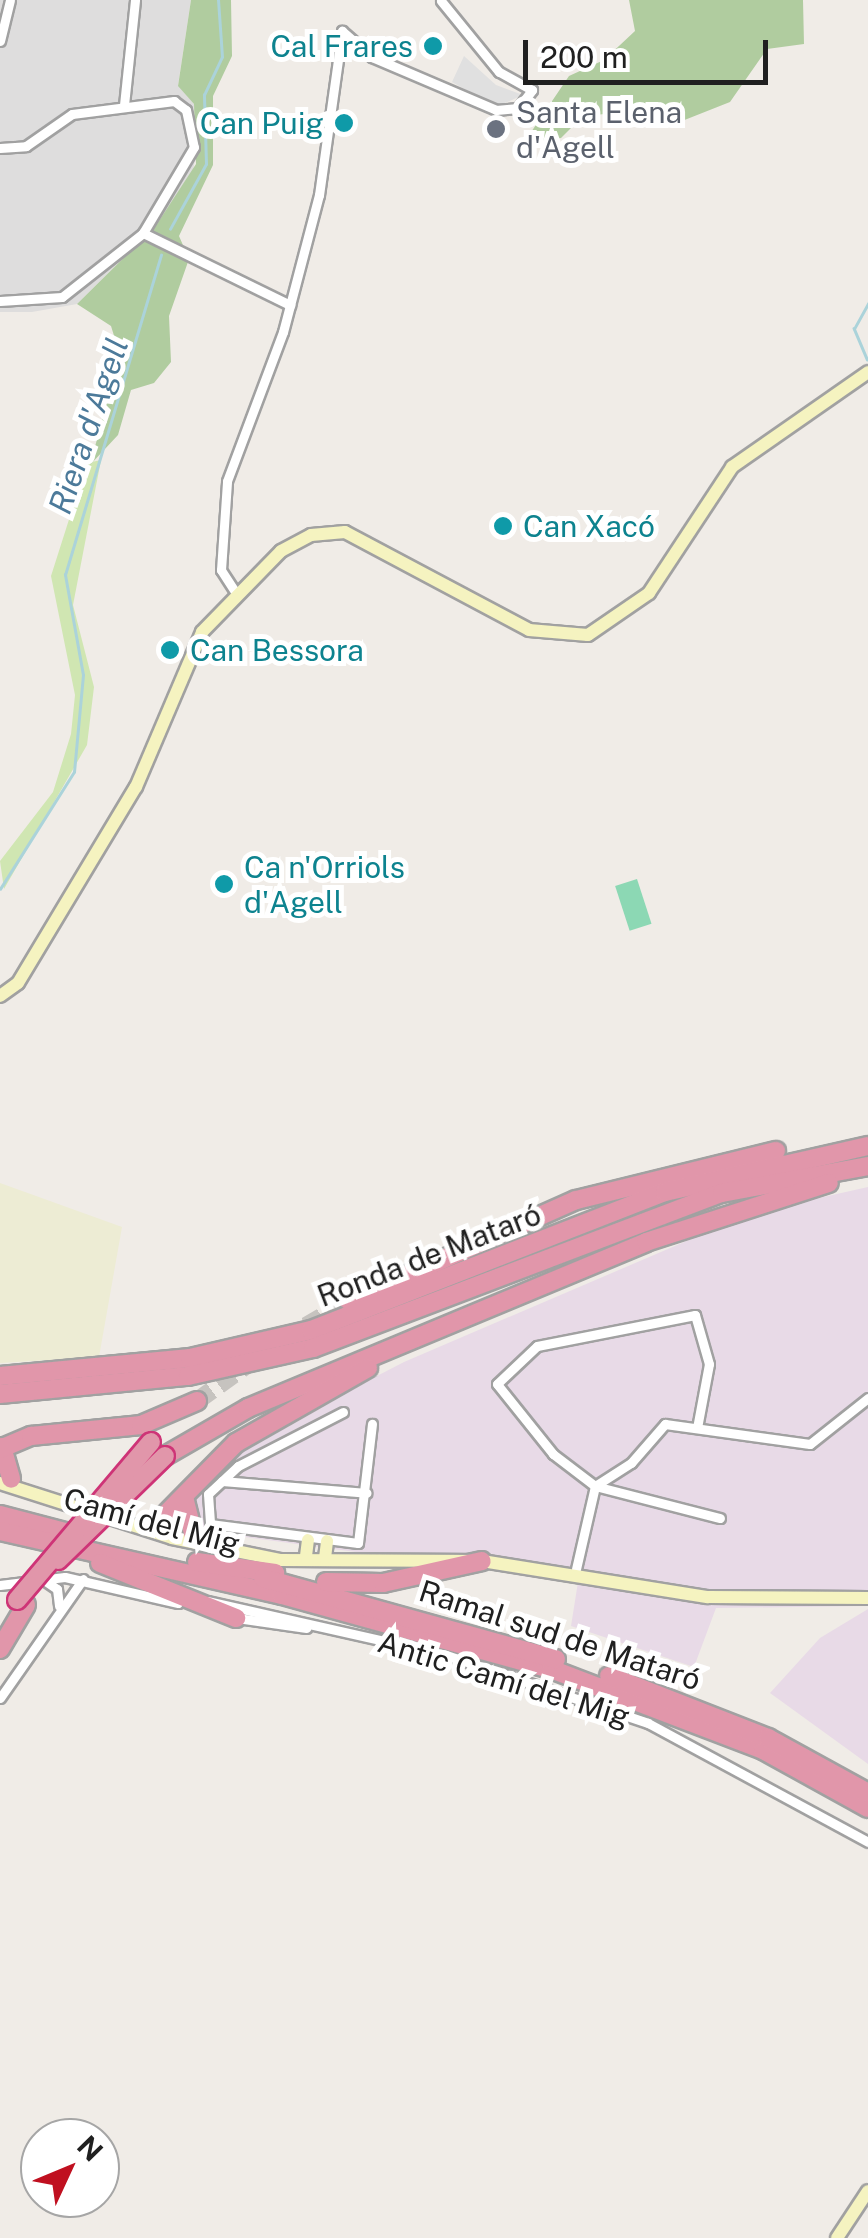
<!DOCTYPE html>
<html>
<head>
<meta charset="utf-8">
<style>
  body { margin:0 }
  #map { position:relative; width:868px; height:2238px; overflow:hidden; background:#f0ece7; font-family:"Public Sans",sans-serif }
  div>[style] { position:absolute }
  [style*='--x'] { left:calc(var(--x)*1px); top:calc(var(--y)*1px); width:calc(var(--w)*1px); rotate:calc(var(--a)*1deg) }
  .residential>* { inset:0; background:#dedddd }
  .industrial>* { inset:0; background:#e8dae7 }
  .farmland>* { inset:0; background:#edecd4 }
  .grass>* { inset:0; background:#d0e6b2 }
  .forest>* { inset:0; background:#b0cc9f }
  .pitch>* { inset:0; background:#8cd8b4; transform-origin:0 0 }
  .parking>* { inset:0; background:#e0e0e0 }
  .stream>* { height:2.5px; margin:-1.25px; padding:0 1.25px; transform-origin:1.25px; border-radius:1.25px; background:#abd3da }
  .highway-tunnel>* { height:18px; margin-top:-9px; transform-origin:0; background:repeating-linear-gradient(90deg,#c6c3bf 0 18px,transparent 0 27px) }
  .roads { filter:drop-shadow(2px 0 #a1a1a1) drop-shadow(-2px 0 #a1a1a1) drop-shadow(0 2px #a1a1a1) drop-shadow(0 -2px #a1a1a1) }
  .street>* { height:9px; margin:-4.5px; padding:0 4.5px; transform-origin:4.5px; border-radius:4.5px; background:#fff }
  .secondary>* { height:12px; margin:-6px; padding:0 6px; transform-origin:6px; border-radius:6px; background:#f5f3c0 }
  .highway>* { height:18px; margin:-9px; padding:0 9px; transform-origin:9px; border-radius:9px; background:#e196aa }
  .bridges { filter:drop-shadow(2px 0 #ce3477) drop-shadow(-2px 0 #ce3477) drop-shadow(0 2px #ce3477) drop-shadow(0 -2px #ce3477) }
  .highway-bridge>* { height:18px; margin:-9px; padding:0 9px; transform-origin:9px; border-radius:9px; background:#e196aa }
  .dots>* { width:28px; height:28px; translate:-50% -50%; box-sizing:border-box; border:5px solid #fff; border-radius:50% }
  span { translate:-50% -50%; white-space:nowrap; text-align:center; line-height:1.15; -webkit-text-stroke:10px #fff; paint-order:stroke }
  .culture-label { font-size:30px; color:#0d838f }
  .right { translate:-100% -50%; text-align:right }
  .left { translate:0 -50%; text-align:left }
  .worship-label { font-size:30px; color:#5b616d }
  .street-label { font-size:30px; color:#202020 }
  .water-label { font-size:32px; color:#4c7a9a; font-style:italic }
  .north { position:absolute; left:20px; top:2118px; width:100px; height:100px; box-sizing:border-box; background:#fff; border:2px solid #a6a6a6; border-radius:50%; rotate:46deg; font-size:28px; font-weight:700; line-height:40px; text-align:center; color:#202020 }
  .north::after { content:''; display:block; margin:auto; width:35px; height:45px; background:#c01020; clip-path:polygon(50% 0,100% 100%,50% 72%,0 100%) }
  .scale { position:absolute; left:523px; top:40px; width:245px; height:45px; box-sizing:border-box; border:5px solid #202020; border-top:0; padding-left:12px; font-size:30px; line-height:35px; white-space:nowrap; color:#202020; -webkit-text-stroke:8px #fff; paint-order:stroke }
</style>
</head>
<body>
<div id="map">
  <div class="residential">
    <div style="clip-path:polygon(0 0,191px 0,178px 85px,194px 104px,199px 136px,193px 171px,155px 227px,77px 304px,32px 312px,0 312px)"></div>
  </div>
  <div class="industrial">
    <div style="clip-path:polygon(868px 1187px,868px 1606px,716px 1608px,694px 1667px,571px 1626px,578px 1582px,200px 1531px,190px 1501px,249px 1442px,404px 1362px,752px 1213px)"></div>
    <div style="clip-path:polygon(868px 1609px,868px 1764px,770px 1693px,820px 1638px)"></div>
  </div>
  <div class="farmland">
    <div style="clip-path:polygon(0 1183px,122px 1227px,99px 1357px,0 1363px)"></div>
  </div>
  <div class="grass">
    <div style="clip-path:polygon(101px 460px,73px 605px,94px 687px,87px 745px,4px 889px,0 861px,53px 792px,71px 734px,75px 695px,51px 576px,87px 463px)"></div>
  </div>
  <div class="forest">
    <div style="clip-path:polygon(191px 0,231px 0,232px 56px,213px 96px,213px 165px,179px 236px,189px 259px,169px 316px,171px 362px,154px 383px,131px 390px,118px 435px,90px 465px,120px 355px,111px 326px,77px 304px,155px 227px,196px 164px,194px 104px,178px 86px)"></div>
    <div style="clip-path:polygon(629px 0,803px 0,804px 44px,767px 49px,730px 102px,682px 121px,654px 127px,616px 113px,583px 116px,561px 138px,523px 144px,569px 76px,604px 60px,635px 31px)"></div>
  </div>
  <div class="pitch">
    <div style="left:637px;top:879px;width:47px;height:23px;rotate:72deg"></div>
  </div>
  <div class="parking">
    <div style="clip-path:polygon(464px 56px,496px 85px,523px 95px,496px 107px,452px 82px)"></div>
  </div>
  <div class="stream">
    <div style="--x:170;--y:229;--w:74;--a:-61"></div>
    <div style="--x:206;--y:164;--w:69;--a:-91.7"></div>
    <div style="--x:204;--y:95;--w:42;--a:-64.7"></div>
    <div style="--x:222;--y:57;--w:57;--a:-94"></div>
    <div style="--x:867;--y:360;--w:34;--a:-113"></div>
    <div style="--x:854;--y:329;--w:29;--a:-61"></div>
    <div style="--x:0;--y:889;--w:138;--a:-57.7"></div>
    <div style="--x:74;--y:772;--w:97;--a:-84.7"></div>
    <div style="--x:83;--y:675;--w:102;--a:-100.2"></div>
    <div style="--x:65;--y:575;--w:334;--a:-73.3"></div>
  </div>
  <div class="highway-tunnel">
    <div style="--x:306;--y:1326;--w:50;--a:-30.2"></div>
    <div style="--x:197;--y:1401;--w:67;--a:-35.8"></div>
  </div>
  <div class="roads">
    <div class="street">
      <div style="--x:0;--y:41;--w:42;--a:-76.3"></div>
      <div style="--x:124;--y:105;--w:106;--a:-84"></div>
      <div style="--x:0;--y:148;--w:26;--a:-4"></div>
      <div style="--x:26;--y:146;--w:56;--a:-34.8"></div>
      <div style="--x:72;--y:114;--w:103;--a:-7.3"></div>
      <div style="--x:174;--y:101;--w:15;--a:37"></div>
      <div style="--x:186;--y:110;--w:38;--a:78"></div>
      <div style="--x:194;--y:147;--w:100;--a:120.7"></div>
      <div style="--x:143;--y:233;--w:164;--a:26.1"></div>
      <div style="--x:0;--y:301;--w:62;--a:-3.7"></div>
      <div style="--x:62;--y:297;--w:103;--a:-38.3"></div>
      <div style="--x:234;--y:590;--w:24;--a:-123"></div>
      <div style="--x:221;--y:570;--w:89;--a:-86.1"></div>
      <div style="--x:227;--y:481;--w:159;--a:-69.4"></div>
      <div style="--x:283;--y:332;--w:142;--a:-75.3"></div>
      <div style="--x:319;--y:195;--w:166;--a:-82"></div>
      <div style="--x:342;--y:31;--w:40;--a:41"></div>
      <div style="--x:372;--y:57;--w:135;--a:23.1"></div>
      <div style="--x:496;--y:110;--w:22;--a:-5"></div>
      <div style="--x:518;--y:108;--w:23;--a:-52"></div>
      <div style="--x:532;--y:90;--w:38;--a:-151"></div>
      <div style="--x:499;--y:72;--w:92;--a:-129.2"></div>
      <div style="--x:343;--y:1412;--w:118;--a:152.8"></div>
      <div style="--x:238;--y:1466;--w:41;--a:137"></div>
      <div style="--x:208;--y:1494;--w:30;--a:86"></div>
      <div style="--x:210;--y:1524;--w:149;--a:7.3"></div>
      <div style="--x:358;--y:1543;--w:120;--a:-83.3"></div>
      <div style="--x:697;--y:1428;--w:65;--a:-79.4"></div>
      <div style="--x:709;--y:1364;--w:51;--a:-105.9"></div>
      <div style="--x:695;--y:1315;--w:161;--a:168.9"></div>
      <div style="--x:537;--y:1346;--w:55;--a:136.5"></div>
      <div style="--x:497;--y:1384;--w:90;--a:51.3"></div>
      <div style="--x:553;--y:1454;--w:53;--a:37.3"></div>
      <div style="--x:595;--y:1486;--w:129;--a:14.4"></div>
      <div style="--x:222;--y:1481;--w:145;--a:4.7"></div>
      <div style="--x:576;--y:1569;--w:85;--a:-77.1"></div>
      <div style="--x:595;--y:1486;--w:43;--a:-32.6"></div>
      <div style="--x:631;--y:1463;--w:52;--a:-48.9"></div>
      <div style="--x:665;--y:1424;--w:146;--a:7.9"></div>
      <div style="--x:810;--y:1444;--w:74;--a:-38.4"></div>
      <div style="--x:44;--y:1580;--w:16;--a:35"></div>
      <div style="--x:57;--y:1589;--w:17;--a:83"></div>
      <div style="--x:0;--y:1585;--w:65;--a:-7"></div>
      <div style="--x:65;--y:1577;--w:116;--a:13"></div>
      <div style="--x:207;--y:1601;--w:245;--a:12.7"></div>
      <div style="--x:446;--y:1655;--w:213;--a:18.6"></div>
      <div style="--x:648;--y:1723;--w:250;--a:28.4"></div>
      <div style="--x:237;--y:1618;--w:70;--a:8.2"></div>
      <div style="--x:0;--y:1698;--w:145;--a:-55.1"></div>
    </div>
    <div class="secondary">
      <div style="--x:0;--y:996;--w:22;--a:-36"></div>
      <div style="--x:18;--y:983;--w:229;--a:-59"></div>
      <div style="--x:136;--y:787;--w:168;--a:-66.9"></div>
      <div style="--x:202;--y:632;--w:113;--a:-45.7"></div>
      <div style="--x:281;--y:551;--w:34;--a:-28"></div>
      <div style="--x:311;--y:535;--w:34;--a:-5"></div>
      <div style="--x:345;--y:532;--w:208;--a:28"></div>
      <div style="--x:529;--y:630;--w:59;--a:4.8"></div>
      <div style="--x:588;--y:635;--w:74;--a:-34.5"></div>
      <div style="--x:649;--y:593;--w:151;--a:-56.6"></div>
      <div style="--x:732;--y:467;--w:166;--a:-34.9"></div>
      <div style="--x:0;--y:1483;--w:181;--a:17.7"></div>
      <div style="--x:172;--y:1538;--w:110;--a:11.5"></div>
      <div style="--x:280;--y:1560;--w:202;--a:0.3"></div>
      <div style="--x:482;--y:1561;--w:229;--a:9.1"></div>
      <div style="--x:708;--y:1597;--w:160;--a:0.4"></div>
      <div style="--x:306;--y:1556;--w:16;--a:-83"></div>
      <div style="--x:325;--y:1558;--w:17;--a:-83"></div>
      <div style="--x:837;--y:2238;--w:56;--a:-56.6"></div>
    </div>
    <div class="highway">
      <div style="--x:349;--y:1301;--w:248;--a:-24"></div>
      <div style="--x:576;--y:1200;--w:206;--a:-13.8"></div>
      <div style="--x:0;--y:1376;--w:191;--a:-5.4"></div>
      <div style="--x:190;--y:1358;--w:124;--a:-13"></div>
      <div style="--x:311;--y:1330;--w:380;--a:-21.3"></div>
      <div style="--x:665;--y:1192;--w:208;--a:-12.8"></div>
      <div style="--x:0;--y:1394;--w:189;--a:-5.5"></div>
      <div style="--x:188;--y:1376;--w:128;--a:-12.6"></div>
      <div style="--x:313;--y:1348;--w:437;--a:-20.8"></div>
      <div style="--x:722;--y:1193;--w:148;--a:-10.5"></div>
      <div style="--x:2;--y:1447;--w:33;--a:74"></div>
      <div style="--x:0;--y:1449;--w:34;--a:-23"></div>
      <div style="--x:31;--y:1436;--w:111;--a:-5.7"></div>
      <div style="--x:141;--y:1425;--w:61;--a:-23.2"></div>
      <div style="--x:165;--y:1456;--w:96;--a:-30"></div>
      <div style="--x:248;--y:1408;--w:431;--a:-22.6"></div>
      <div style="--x:646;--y:1242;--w:192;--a:-17.9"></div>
      <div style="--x:185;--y:1501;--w:36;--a:76"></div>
      <div style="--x:0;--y:1515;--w:87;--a:14.7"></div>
      <div style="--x:155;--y:1525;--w:115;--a:-45.4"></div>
      <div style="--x:236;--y:1443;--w:152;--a:-29.6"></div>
      <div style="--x:0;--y:1531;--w:289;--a:12.8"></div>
      <div style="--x:282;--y:1595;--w:279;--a:15.4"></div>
      <div style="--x:551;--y:1669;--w:227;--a:20.9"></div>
      <div style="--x:763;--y:1750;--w:120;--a:28.9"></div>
      <div style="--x:197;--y:1562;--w:79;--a:8"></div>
      <div style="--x:100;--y:1563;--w:147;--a:22"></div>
      <div style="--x:263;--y:1578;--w:304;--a:15.5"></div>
      <div style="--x:326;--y:1582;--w:57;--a:1"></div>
      <div style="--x:383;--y:1583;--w:101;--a:-12.5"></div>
      <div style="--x:0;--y:1649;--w:51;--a:-59.4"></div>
      <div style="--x:609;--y:1676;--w:171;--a:21.3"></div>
      <div style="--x:768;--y:1738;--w:114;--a:28.8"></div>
    </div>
  </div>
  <div class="bridges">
    <div class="highway-bridge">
      <div style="--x:58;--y:1560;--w:149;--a:-44.2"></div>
      <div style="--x:17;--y:1600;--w:207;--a:-49.7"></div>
    </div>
  </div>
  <div class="dots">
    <div style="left:433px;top:46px;background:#0f9aa8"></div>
    <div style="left:344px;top:123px;background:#0f9aa8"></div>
    <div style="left:496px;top:129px;background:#6b7280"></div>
    <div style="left:503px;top:526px;background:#0f9aa8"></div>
    <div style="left:170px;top:650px;background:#0f9aa8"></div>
    <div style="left:224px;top:884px;background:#0f9aa8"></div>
  </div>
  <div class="culture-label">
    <span class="right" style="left:413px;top:46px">Cal Frares</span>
    <span class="right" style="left:324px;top:123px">Can Puig</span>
    <span class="left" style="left:523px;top:526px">Can Xacó</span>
    <span class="left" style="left:190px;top:650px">Can Bessora</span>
    <span class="left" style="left:244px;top:884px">Ca n'Orriols<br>d'Agell</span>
  </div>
  <div class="worship-label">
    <span class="left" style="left:516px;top:129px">Santa Elena<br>d'Agell</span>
  </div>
  <div class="street-label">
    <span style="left:429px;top:1255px;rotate:-21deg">Ronda de Mataró</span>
    <span style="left:152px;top:1521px;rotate:15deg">Camí del Mig</span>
    <span style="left:560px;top:1635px;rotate:18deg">Ramal sud de Mataró</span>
    <span style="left:504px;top:1679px;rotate:17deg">Antic Camí del Mig</span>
  </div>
  <div class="water-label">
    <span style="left:89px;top:426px;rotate:-71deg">Riera d'Agell</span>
  </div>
  <div class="north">N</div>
  <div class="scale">200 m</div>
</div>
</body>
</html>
